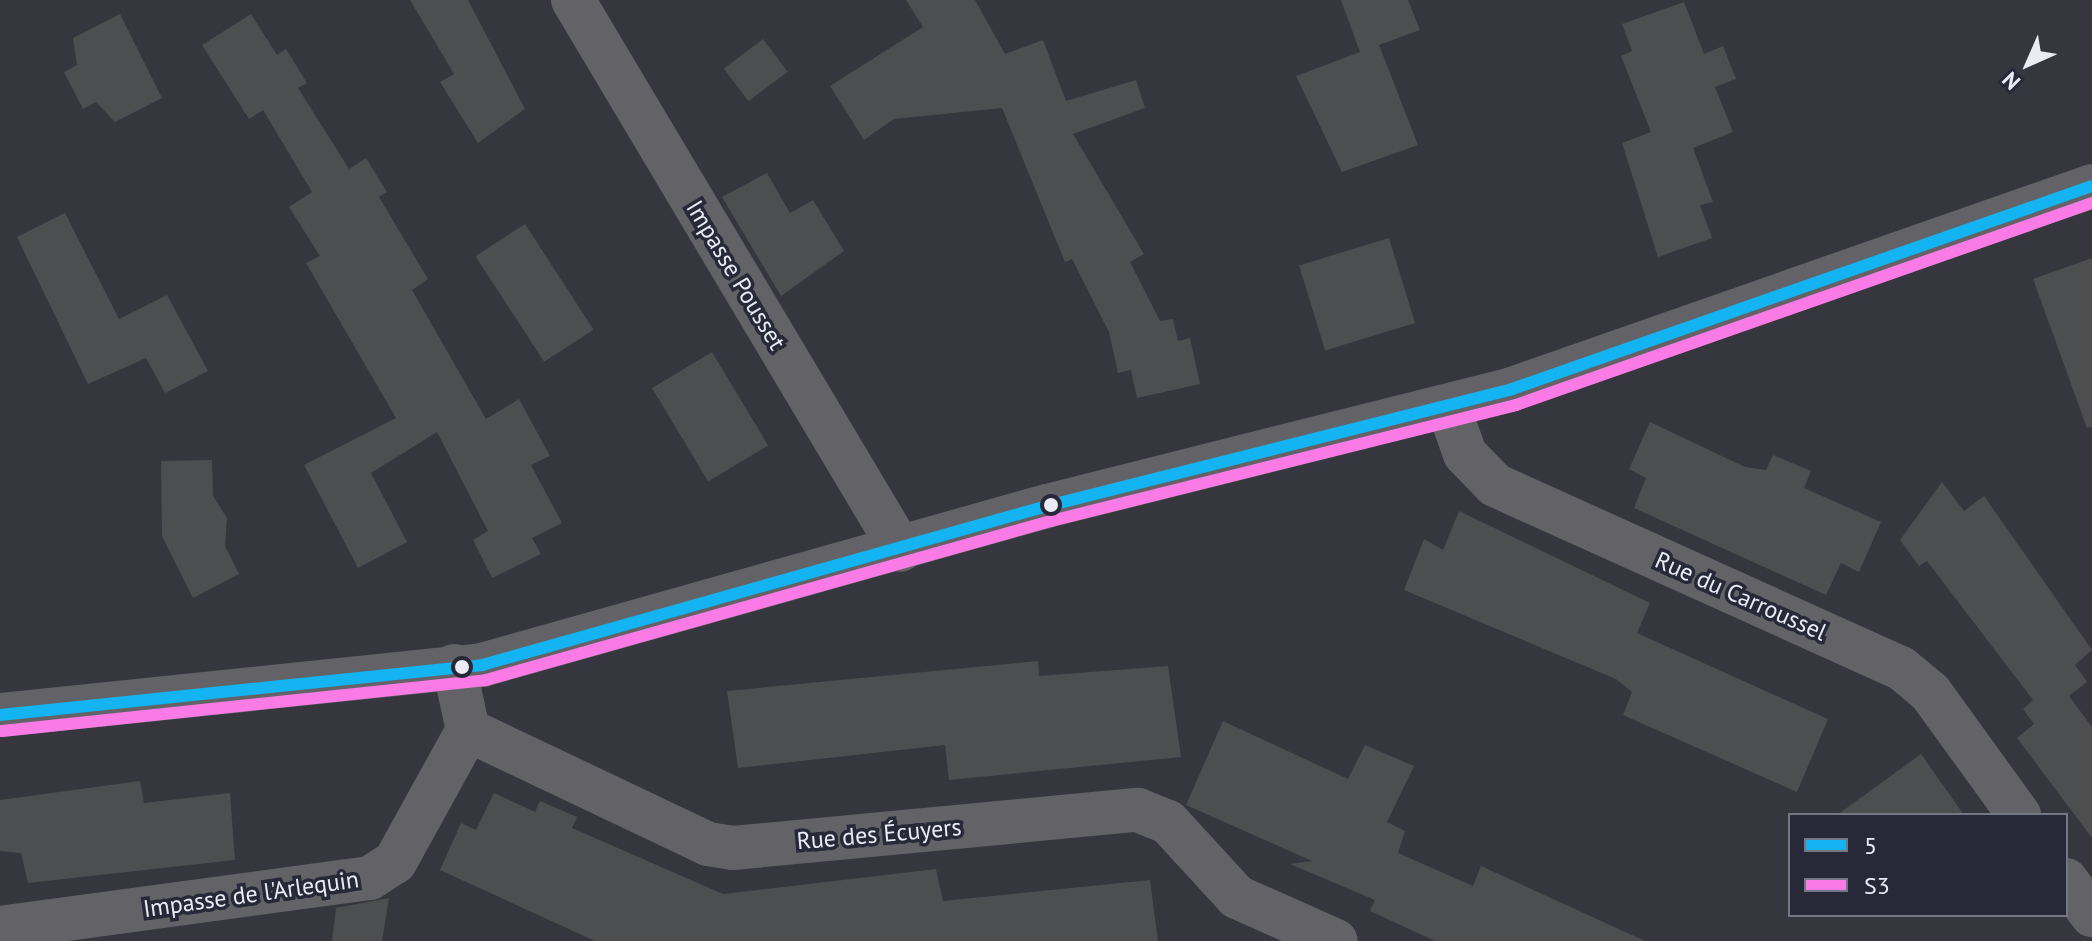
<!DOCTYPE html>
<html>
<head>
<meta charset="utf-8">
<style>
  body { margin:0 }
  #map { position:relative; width:2092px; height:941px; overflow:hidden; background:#36363e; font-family:"PT Sans",sans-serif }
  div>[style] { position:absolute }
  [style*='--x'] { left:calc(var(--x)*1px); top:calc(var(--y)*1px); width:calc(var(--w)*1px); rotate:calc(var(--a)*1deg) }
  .building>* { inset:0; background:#4d4e50; transform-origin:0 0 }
  .minor>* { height:44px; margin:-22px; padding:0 22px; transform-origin:22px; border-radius:22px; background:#636367 }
  .bus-1>* { height:12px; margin:-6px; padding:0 6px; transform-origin:6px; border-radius:6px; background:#13b4f1 }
  .bus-2>* { height:12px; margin:-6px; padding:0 6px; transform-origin:6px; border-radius:6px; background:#fa7be5 }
  .dots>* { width:22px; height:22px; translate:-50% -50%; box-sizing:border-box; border:4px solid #282938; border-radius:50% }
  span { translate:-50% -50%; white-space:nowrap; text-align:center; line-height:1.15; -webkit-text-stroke:7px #282938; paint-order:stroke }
  .street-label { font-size:24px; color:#eaebf5 }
  .legend { position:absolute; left:1788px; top:813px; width:280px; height:104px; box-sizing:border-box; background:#282938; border:2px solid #767784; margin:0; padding:10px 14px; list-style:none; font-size:24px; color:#eaebf5 }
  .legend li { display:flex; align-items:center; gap:16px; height:40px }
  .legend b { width:40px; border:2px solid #767784 }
  .north { position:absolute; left:1988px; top:24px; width:80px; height:80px; -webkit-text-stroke:6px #282938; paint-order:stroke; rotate:225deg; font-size:22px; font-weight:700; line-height:32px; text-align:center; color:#eaebf5 }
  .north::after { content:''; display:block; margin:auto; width:28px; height:36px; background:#eaebf5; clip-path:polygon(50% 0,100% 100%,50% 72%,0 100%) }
</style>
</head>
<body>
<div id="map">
  <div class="building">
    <div style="clip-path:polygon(410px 0,468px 0,525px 109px,478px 143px,440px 82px,454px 74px)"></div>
    <div style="clip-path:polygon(906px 0,975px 0,1005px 54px,1043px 40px,1066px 101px,1136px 80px,1145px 108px,1073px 134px,1144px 254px,1130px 262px,1160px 321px,1173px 319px,1178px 341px,1190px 338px,1200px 384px,1137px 398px,1131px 370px,1118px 373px,1109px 332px,1072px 259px,1065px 262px,1002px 108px,894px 119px,864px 140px,830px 86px,923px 27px)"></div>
    <div style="clip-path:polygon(1341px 0,1408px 0,1420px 30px,1379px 45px,1418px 145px,1342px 172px,1296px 76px,1360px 52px)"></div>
    <div style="clip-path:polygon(1684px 2px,1704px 54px,1723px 46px,1736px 79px,1715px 87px,1733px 132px,1693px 148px,1713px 202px,1700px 205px,1712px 238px,1658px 257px,1622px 143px,1651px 132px,1621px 56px,1632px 51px,1622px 24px)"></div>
    <div style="clip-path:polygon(120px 14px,162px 98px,115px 122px,96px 102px,83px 109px,64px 72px,77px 65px,73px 38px)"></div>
    <div style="clip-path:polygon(251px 14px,277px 55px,286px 49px,307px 83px,298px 88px,349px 169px,366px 158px,387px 192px,379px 197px,428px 279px,412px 290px,486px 419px,519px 399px,550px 456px,531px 465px,562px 523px,532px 538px,541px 554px,492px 578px,473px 540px,488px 531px,437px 432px,371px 473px,407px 542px,358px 568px,304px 465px,396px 418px,306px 263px,320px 256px,289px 207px,312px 192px,263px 110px,249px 119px,202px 45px)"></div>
    <div style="left:763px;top:39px;width:41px;height:49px;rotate:53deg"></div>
    <div style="clip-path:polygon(767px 173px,790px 213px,813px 200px,844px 251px,781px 296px,722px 197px)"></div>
    <div style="clip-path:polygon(65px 213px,119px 319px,167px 295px,208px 371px,165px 393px,146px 358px,88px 384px,17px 237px)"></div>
    <div style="left:525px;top:224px;width:126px;height:59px;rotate:57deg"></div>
    <div style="left:1389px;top:238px;width:89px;height:94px;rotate:73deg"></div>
    <div style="clip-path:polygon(2092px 258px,2092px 427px,2087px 428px,2033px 279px)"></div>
    <div style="left:712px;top:352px;width:109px;height:70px;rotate:59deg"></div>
    <div style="clip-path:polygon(1650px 422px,1745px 467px,1766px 470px,1773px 455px,1811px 471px,1804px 488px,1881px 522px,1859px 572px,1841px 563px,1826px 595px,1634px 508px,1646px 478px,1629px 469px)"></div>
    <div style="clip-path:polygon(212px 460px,213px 496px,227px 518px,225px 546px,239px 574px,193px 598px,162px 536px,161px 461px)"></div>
    <div style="clip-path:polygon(1942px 482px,1964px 511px,1984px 496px,2092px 650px,2075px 665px,2087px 682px,2069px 696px,2092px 727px,2092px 838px,2017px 738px,2034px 724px,2023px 709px,2033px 700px,1927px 561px,1919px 566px,1900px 540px)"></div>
    <div style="clip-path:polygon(1459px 511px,1650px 603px,1637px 633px,1828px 719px,1797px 792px,1623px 715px,1632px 692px,1616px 679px,1404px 590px,1424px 539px,1443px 550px)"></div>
    <div style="clip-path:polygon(1038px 661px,1039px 676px,1168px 666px,1181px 757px,949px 780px,945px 745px,738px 768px,727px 691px)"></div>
    <div style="clip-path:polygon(1223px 721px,1348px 779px,1365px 745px,1414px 766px,1387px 822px,1405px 831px,1398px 853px,1473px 886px,1481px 866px,1645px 941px,1435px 941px,1370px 911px,1375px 900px,1290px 864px,1312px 861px,1186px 805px)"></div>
    <div style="clip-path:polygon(1921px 754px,1964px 815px,1837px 815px)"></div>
    <div style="clip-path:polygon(140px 781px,144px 803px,230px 793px,235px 860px,28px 883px,21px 853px,0 851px,0 800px)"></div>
    <div style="clip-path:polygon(494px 793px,535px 812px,540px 801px,577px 817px,572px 828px,723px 894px,936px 869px,943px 901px,1150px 880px,1158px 941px,595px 941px,440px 870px,461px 823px,476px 830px)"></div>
    <div style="clip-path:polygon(389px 898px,382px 941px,332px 941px,336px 908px)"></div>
  </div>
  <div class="minor">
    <div style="--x:573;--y:0;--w:640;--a:59.19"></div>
    <div style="--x:1448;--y:406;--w:51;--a:70.5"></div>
    <div style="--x:1465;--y:454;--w:43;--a:45.9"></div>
    <div style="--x:1495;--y:485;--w:445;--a:24.3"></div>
    <div style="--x:1901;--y:668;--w:38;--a:40"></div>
    <div style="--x:1930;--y:692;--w:152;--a:54.1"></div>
    <div style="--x:454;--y:666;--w:66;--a:77.7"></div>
    <div style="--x:468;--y:730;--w:266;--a:25.4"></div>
    <div style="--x:708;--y:844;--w:25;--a:9"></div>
    <div style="--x:733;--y:848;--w:407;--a:-5.4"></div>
    <div style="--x:1138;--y:810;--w:32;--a:22"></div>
    <div style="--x:1168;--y:822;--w:102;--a:47.4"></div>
    <div style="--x:1237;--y:897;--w:108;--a:24"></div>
    <div style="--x:0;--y:715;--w:485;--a:-5.9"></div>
    <div style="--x:482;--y:665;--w:587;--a:-15.72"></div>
    <div style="--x:1047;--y:506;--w:479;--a:-14.1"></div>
    <div style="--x:1512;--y:389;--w:614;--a:-19.29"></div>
    <div style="--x:2066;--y:880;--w:44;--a:53.4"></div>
    <div style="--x:0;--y:928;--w:373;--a:-7.7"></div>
    <div style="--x:370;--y:878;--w:30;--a:-33"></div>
    <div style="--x:395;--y:862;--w:151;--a:-61.1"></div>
  </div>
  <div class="bus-1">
    <div style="--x:0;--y:715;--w:485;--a:-5.9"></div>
    <div style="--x:482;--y:665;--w:587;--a:-15.72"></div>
    <div style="--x:1047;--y:506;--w:479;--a:-14.1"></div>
    <div style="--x:1512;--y:389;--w:614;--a:-19.29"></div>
  </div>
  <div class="bus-2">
    <div style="--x:2;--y:731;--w:487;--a:-6"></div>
    <div style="--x:486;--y:680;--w:587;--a:-15.72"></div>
    <div style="--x:1051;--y:521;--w:479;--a:-14"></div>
    <div style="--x:1516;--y:405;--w:610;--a:-19.33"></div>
  </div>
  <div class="dots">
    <div style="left:1051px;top:505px;background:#eaebf5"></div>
    <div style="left:462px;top:667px;background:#eaebf5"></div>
  </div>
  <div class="street-label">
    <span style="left:736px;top:275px;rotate:59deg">Impasse Pousset</span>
    <span style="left:1741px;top:596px;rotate:24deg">Rue du Carroussel</span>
    <span style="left:879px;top:834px;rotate:-5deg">Rue des Écuyers</span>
    <span style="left:251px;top:894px;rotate:-8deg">Impasse de l'Arlequin</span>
  </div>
  <ul class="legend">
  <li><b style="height:10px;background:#13b4f1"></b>5</li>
  <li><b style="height:10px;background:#fa7be5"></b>S3</li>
  </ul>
  <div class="north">N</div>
</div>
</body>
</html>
